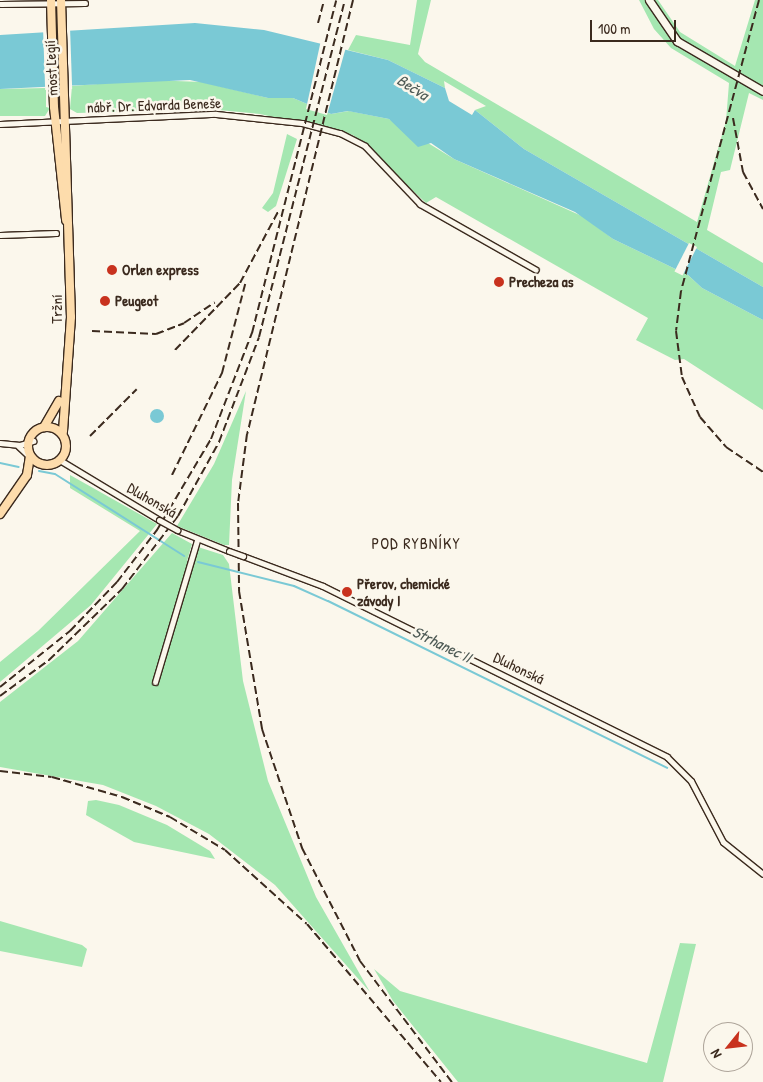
<!DOCTYPE html>
<html>
<head>
<meta charset="utf-8">
<style>
  body { margin:0 }
  #map { position:relative; width:763px; height:1082px; overflow:hidden; background:#fbf7ec; font-family:"Patrick Hand",sans-serif }
  div>[style] { position:absolute }
  [style*='--x'] { left:calc(var(--x)*1px); top:calc(var(--y)*1px); width:calc(var(--w)*1px); rotate:calc(var(--a)*1deg) }
  .green>* { inset:0; background:#a5e7b1 }
  .water>* { inset:0; background:#7ac9d5 }
  .round { border-radius:50% }
  .pier>* { inset:0; background:#fbf7ec; transform-origin:0 0 }
  .stream>* { height:2px; margin:-1px; padding:0 1px; transform-origin:1px; border-radius:1px; background:#7ac9d5 }
  .roads { filter:drop-shadow(1px 0 #3b2a1e) drop-shadow(-1px 0 #3b2a1e) drop-shadow(0 1px #3b2a1e) drop-shadow(0 -1px #3b2a1e) }
  .minor>* { height:5px; margin:-2.5px; padding:0 2.5px; transform-origin:2.5px; border-radius:2.5px; background:#fbf7ec }
  .secondary>* { height:7px; margin:-3.5px; padding:0 3.5px; transform-origin:3.5px; border-radius:3.5px; background:#fbf7ec }
  .primary>* { height:8px; margin:-4px; padding:0 4px; transform-origin:4px; border-radius:4px; background:#fddcac }
  .primary>.ring { margin:-4px; padding:0; box-sizing:content-box; background:none; border:8px solid #fddcac; border-radius:50% }
  .rail>* { height:2px; margin-top:-1px; transform-origin:0; background:repeating-linear-gradient(90deg,#3b2a1e 0 8px,transparent 0 12px) }
  .bridges { filter:drop-shadow(1px 0 #3b2a1e) drop-shadow(-1px 0 #3b2a1e) drop-shadow(0 1px #3b2a1e) drop-shadow(0 -1px #3b2a1e) }
  .minor-bridge>* { height:5px; margin:-2.5px; padding:0 2.5px; transform-origin:2.5px; border-radius:2.5px; background:#fbf7ec }
  .dots>* { width:14px; height:14px; translate:-50% -50%; box-sizing:border-box; border:2px solid #fbf7ec; border-radius:50% }
  span { translate:-50% -50%; white-space:nowrap; text-align:center; line-height:1.15; -webkit-text-stroke:5px #fbf7ec; paint-order:stroke }
  .street-label { font-size:15px; color:#3b2a1e }
  .poi-label { font-size:15px; color:#3b2a1e; font-weight:700 }
  .left { translate:0 -50%; text-align:left }
  .water-label { font-size:16px; color:#4e5a55; font-style:italic }
  .neighbourhood-label { font-size:16px; color:#3b2a1e; letter-spacing:1px }
  .north { position:absolute; left:703px; top:1022px; width:50px; height:50px; box-sizing:border-box; background:#fbf7ec; border:1px solid #aea59a; border-radius:50%; rotate:241deg; font-size:14px; font-weight:700; line-height:20px; text-align:center; color:#3b2a1e }
  .north::after { content:''; display:block; margin:auto; width:18px; height:22px; background:#c8321e; clip-path:polygon(50% 0,100% 100%,50% 72%,0 100%) }
  .scale { position:absolute; left:590px; top:20px; width:86px; height:22px; box-sizing:border-box; border:2px solid #3b2a1e; border-top:0; padding-left:6px; font-size:15px; line-height:18px; white-space:nowrap; color:#3b2a1e; -webkit-text-stroke:4px #fbf7ec; paint-order:stroke }
</style>
</head>
<body>
<div id="map">
  <div class="green">
    <div style="clip-path:polygon(417px 0,431px 0,418px 54px,425px 62px,697px 222px,726px 121px,729px 83px,671px 48px,654px 29px,639px 0,658px 0,680px 32px,735px 66px,755px 0,763px 0,763px 100px,749px 93px,730px 170px,721px 172px,707px 230px,763px 263px,763px 287px,524px 149px,475px 110px,486px 106px,444px 81px,445px 88px,388px 60px,348px 50px,356px 35px,410px 45px)"></div>
    <div style="clip-path:polygon(149px 80px,202px 82px,268px 98px,293px 98px,331px 114px,349px 111px,389px 119px,454px 159px,584px 217px,613px 239px,688px 275px,702px 288px,763px 320px,763px 410px,684px 359px,675px 360px,636px 340px,648px 318px,436px 197px,426px 203px,353px 135px,260px 114px,208px 109px,77px 113px,70px 109px,72px 86px)"></div>
    <div style="clip-path:polygon(46px 88px,46px 107px,50px 108px,45px 116px,0 116px,0 89px)"></div>
    <div style="clip-path:polygon(287px 134px,297px 139px,276px 206px,268px 212px,262px 208px,273px 193px)"></div>
    <div style="clip-path:polygon(246px 391px,232px 480px,229px 545px,224px 545px,177px 526px,214px 464px)"></div>
    <div style="clip-path:polygon(70px 475px,157px 524px,91px 605px,0 682px,0 662px,38px 631px,140px 531px,70px 488px)"></div>
    <div style="clip-path:polygon(172px 533px,192px 544px,187px 561px,192px 564px,198px 547px,223px 555px,229px 564px,243px 681px,268px 781px,316px 897px,370px 992px,275px 885px,209px 834px,156px 806px,103px 785px,0 767px,0 702px,78px 641px)"></div>
    <div style="clip-path:polygon(96px 800px,119px 805px,167px 825px,210px 851px,215px 859px,134px 842px,86px 815px,88px 801px)"></div>
    <div style="clip-path:polygon(0 921px,82px 945px,87px 949px,82px 967px,0 951px)"></div>
    <div style="clip-path:polygon(680px 943px,696px 944px,663px 1082px,458px 1082px,393px 1001px,374px 969px,400px 991px,647px 1063px)"></div>
  </div>
  <div class="water">
    <div style="clip-path:polygon(195px 23px,264px 30px,388px 60px,445px 88px,449px 101px,472px 115px,475px 110px,524px 149px,763px 287px,763px 320px,702px 288px,688px 275px,613px 239px,575px 212px,454px 159px,431px 143px,418px 147px,389px 119px,348px 111px,331px 114px,293px 98px,268px 98px,190px 80px,0 89px,0 35px)"></div>
    <div class="round" style="left:150px;top:409px;width:14px;height:14px"></div>
  </div>
  <div class="pier">
    <div style="left:70px;top:27px;width:62px;height:27px;rotate:88deg"></div>
    <div style="clip-path:polygon(321px 40px,346px 47px,327px 115px,306px 109px)"></div>
    <div style="left:689px;top:243px;width:9px;height:32px;rotate:27deg"></div>
  </div>
  <div class="stream">
    <div style="--x:0;--y:463;--w:19;--a:12"></div>
    <div style="--x:39;--y:471;--w:16;--a:11"></div>
    <div style="--x:55;--y:474;--w:153;--a:32.4"></div>
    <div style="--x:198;--y:562;--w:99;--a:14"></div>
    <div style="--x:294;--y:586;--w:37;--a:24"></div>
    <div style="--x:328;--y:601;--w:378;--a:26.2"></div>
  </div>
  <div class="roads">
    <div class="minor">
      <div style="--x:0;--y:4;--w:85;--a:-0.7"></div>
      <div style="--x:0;--y:124;--w:216;--a:-2.7"></div>
      <div style="--x:216;--y:114;--w:86;--a:6"></div>
      <div style="--x:302;--y:123;--w:39;--a:15"></div>
      <div style="--x:340;--y:133;--w:28;--a:27"></div>
      <div style="--x:365;--y:146;--w:80;--a:46.5"></div>
      <div style="--x:420;--y:204;--w:133;--a:29.6"></div>
      <div style="--x:0;--y:235;--w:56;--a:-2"></div>
      <div style="--x:0;--y:443;--w:20;--a:6"></div>
      <div style="--x:20;--y:445;--w:14;--a:-17"></div>
      <div style="--x:18;--y:446;--w:16;--a:43"></div>
      <div style="--x:58;--y:459;--w:118;--a:31.1"></div>
      <div style="--x:177;--y:530;--w:56;--a:22"></div>
      <div style="--x:243;--y:556;--w:85;--a:20.6"></div>
      <div style="--x:323;--y:586;--w:384;--a:26.4"></div>
      <div style="--x:667;--y:757;--w:34;--a:45"></div>
      <div style="--x:691;--y:781;--w:69;--a:62.3"></div>
      <div style="--x:723;--y:842;--w:51;--a:38.7"></div>
      <div style="--x:155;--y:682;--w:148;--a:-73.5"></div>
    </div>
    <div class="secondary">
      <div style="--x:649;--y:0;--w:50;--a:55.7"></div>
      <div style="--x:677;--y:41;--w:99;--a:30.2"></div>
    </div>
    <div class="primary">
      <div style="--x:51;--y:0;--w:107;--a:88.4"></div>
      <div style="--x:54;--y:107;--w:114;--a:83.9"></div>
      <div style="--x:61;--y:0;--w:317;--a:88.2"></div>
      <div style="--x:71;--y:317;--w:115;--a:94"></div>
      <div style="--x:44;--y:427;--w:30;--a:-60"></div>
      <div class="ring" style="left:28px;top:427px;width:30px;height:30px"></div>
      <div style="--x:0;--y:514;--w:47;--a:-55.3"></div>
      <div style="--x:27;--y:475;--w:18;--a:-81"></div>
    </div>
  </div>
  <div class="rail">
    <div style="--x:353;--y:0;--w:447;--a:103.7"></div>
    <div style="--x:247;--y:434;--w:70;--a:97.4"></div>
    <div style="--x:238;--y:503;--w:88;--a:89.3"></div>
    <div style="--x:239;--y:591;--w:140;--a:80.5"></div>
    <div style="--x:262;--y:729;--w:126;--a:71.4"></div>
    <div style="--x:302;--y:848;--w:127;--a:62.8"></div>
    <div style="--x:360;--y:961;--w:152;--a:52.8"></div>
    <div style="--x:759;--y:0;--w:301;--a:105"></div>
    <div style="--x:681;--y:291;--w:40;--a:97.1"></div>
    <div style="--x:676;--y:331;--w:46;--a:82.6"></div>
    <div style="--x:682;--y:377;--w:44;--a:65.8"></div>
    <div style="--x:700;--y:417;--w:40;--a:49"></div>
    <div style="--x:726;--y:447;--w:45;--a:34"></div>
    <div style="--x:318;--y:23;--w:24;--a:-75"></div>
    <div style="--x:733;--y:118;--w:55;--a:79.5"></div>
    <div style="--x:743;--y:172;--w:42;--a:61.6"></div>
    <div style="--x:92;--y:331;--w:64;--a:2.7"></div>
    <div style="--x:156;--y:334;--w:30;--a:-21"></div>
    <div style="--x:184;--y:323;--w:37;--a:-34"></div>
    <div style="--x:175;--y:350;--w:93;--a:-45.9"></div>
    <div style="--x:240;--y:283;--w:83;--a:-61.9"></div>
    <div style="--x:90;--y:436;--w:66;--a:-45"></div>
    <div style="--x:172;--y:475;--w:114;--a:-63.9"></div>
    <div style="--x:222;--y:373;--w:95;--a:-75.4"></div>
    <div style="--x:0;--y:687;--w:90;--a:-38.7"></div>
    <div style="--x:70;--y:631;--w:68;--a:-46.2"></div>
    <div style="--x:117;--y:582;--w:66;--a:-52.4"></div>
    <div style="--x:157;--y:530;--w:106;--a:-59.3"></div>
    <div style="--x:211;--y:439;--w:114;--a:-68.9"></div>
    <div style="--x:252;--y:333;--w:343;--a:-75.8"></div>
    <div style="--x:0;--y:696;--w:61;--a:-36.3"></div>
    <div style="--x:49;--y:660;--w:102;--a:-44.2"></div>
    <div style="--x:122;--y:589;--w:92;--a:-52.5"></div>
    <div style="--x:178;--y:516;--w:85;--a:-61"></div>
    <div style="--x:219;--y:442;--w:112;--a:-69.1"></div>
    <div style="--x:259;--y:337;--w:348;--a:-75.7"></div>
    <div style="--x:0;--y:771;--w:52;--a:6.6"></div>
    <div style="--x:52;--y:777;--w:73;--a:15.9"></div>
    <div style="--x:122;--y:797;--w:52;--a:22.6"></div>
    <div style="--x:170;--y:817;--w:64;--a:31"></div>
    <div style="--x:225;--y:850;--w:110;--a:42.1"></div>
    <div style="--x:307;--y:924;--w:207;--a:49.7"></div>
  </div>
  <div class="bridges">
    <div class="minor-bridge">
      <div style="--x:159;--y:520;--w:21;--a:29"></div>
      <div style="--x:229;--y:551;--w:15;--a:20"></div>
    </div>
  </div>
  <div class="dots">
    <div style="left:112px;top:270px;background:#c8321e"></div>
    <div style="left:499px;top:282px;background:#c8321e"></div>
    <div style="left:105px;top:301px;background:#c8321e"></div>
    <div style="left:347px;top:592px;background:#c8321e"></div>
  </div>
  <div class="street-label">
    <span style="left:51px;top:68px;rotate:-93deg">most Legií</span>
    <span style="left:154px;top:105px;rotate:-2deg">nábř. Dr. Edvarda Beneše</span>
    <span style="left:57px;top:309px;rotate:-90deg">Tržní</span>
    <span style="left:152px;top:500px;rotate:30deg">Dluhonská</span>
    <span style="left:519px;top:668px;rotate:26deg">Dluhonská</span>
  </div>
  <div class="poi-label">
    <span class="left" style="left:122px;top:270px">Orlen express</span>
    <span class="left" style="left:509px;top:282px">Precheza as</span>
    <span class="left" style="left:115px;top:301px">Peugeot</span>
    <span class="left" style="left:357px;top:592px">Přerov, chemické<br>závody I</span>
  </div>
  <div class="water-label">
    <span style="left:413px;top:87px;rotate:32deg">Bečva</span>
    <span style="left:442px;top:644px;rotate:26deg">Strhanec II</span>
  </div>
  <div class="neighbourhood-label">
    <span style="left:416px;top:543px">POD RYBNÍKY</span>
  </div>
  <div class="north">N</div>
  <div class="scale">100 m</div>
</div>
</body>
</html>
